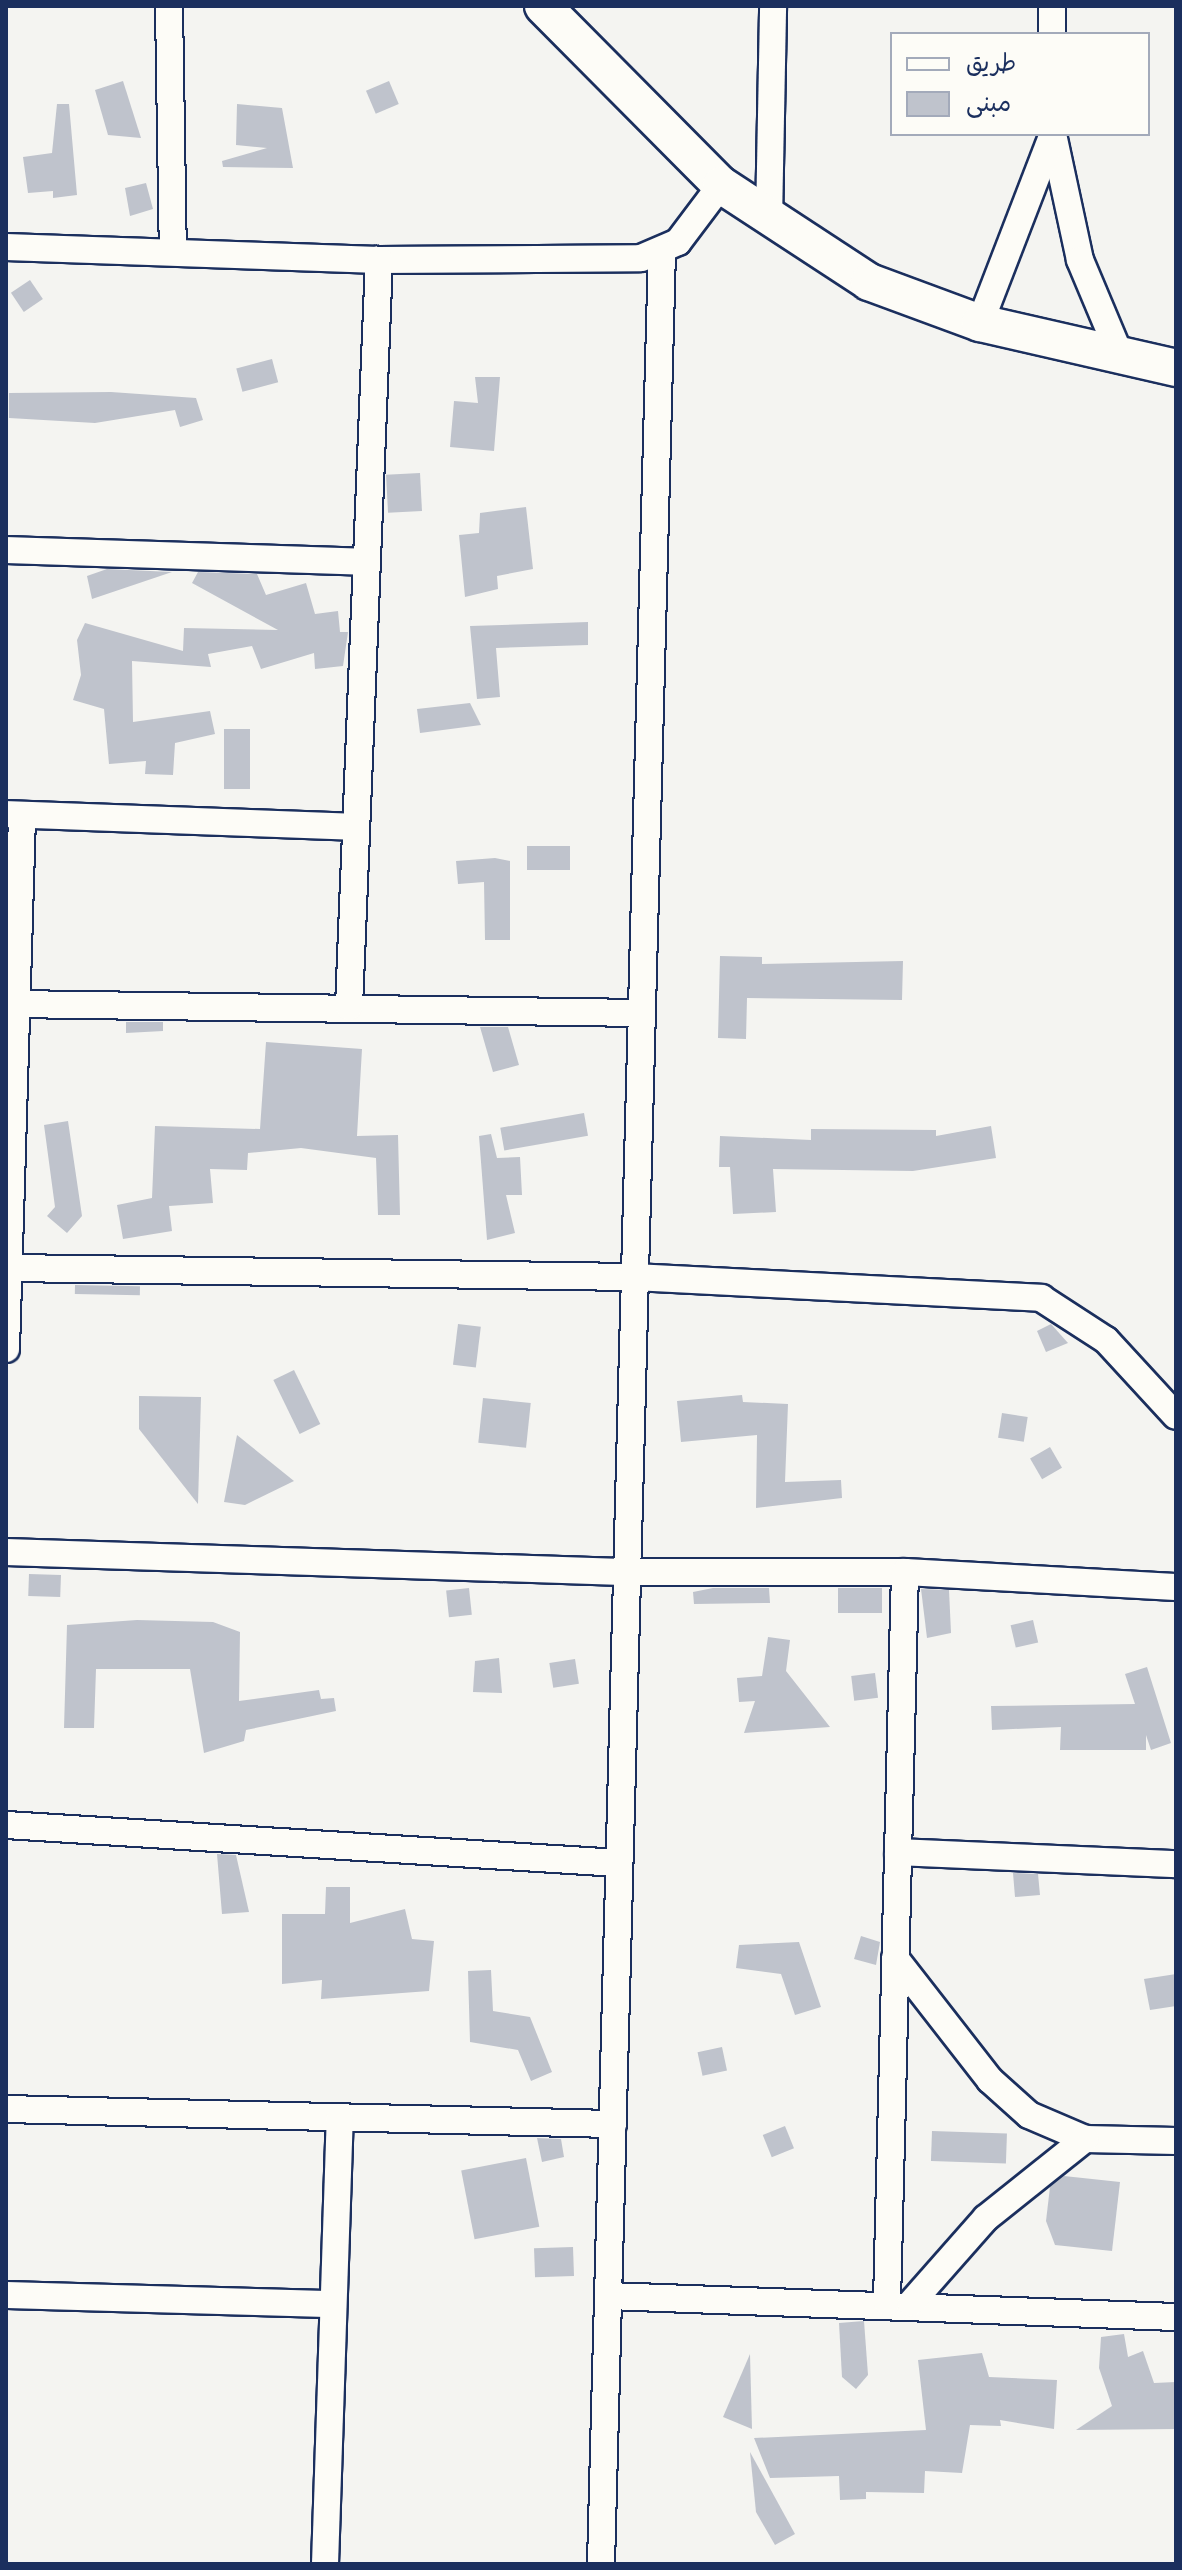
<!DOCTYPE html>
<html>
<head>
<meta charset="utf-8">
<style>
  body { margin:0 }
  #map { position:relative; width:1182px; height:2570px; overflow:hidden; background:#f4f4f1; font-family:Kalam,"Playpen Sans Arabic",sans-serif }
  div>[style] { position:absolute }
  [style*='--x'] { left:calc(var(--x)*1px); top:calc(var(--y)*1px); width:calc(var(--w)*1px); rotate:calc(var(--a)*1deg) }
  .building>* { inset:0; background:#bfc3cc; transform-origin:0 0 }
  .roads { filter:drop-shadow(2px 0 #1b2f5e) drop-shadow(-2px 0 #1b2f5e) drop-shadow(0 2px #1b2f5e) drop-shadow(0 -2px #1b2f5e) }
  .street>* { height:26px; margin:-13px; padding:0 13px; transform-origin:13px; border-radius:13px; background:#fdfcf7 }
  .secondary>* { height:36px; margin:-18px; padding:0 18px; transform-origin:18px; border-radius:18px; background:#fdfcf7 }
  span { translate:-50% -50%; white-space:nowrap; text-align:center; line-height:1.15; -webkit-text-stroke:6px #fdfcf7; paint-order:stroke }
  .frame { position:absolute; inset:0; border:8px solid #1b2f5e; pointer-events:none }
  .legend { position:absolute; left:890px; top:32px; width:260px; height:104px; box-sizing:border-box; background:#fdfcf7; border:2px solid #a3aaba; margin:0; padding:10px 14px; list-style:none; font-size:24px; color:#1b2f5e }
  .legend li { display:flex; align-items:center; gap:16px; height:40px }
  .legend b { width:40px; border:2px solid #a3aaba }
</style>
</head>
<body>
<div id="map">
  <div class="building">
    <div style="clip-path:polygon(123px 81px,141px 138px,108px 135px,95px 90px)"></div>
    <div style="left:389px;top:81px;width:25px;height:25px;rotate:67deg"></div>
    <div style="clip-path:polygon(57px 104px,69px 104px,77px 195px,53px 198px,53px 191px,28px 193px,23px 157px,52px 153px)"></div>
    <div style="clip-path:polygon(237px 104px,282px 108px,293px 168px,223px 167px,222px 161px,267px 148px,236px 145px)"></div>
    <div style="clip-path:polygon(146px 183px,153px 209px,130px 216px,125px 188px)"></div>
    <div style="left:30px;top:280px;width:23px;height:23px;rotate:56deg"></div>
    <div style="left:272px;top:359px;width:24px;height:37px;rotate:75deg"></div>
    <div style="clip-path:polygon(475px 377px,500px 377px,494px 451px,450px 447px,454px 401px,478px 403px)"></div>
    <div style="clip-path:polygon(111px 392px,196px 398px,203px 420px,180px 427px,175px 410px,95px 423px,9px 418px,9px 393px)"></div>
    <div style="left:420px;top:473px;width:38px;height:34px;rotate:87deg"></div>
    <div style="clip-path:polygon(526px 507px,533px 569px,497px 576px,498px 589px,465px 597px,459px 535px,479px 533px,480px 513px)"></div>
    <div style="clip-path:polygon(107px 569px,172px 572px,92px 599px,87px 576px)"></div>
    <div style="clip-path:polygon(198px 572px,257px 574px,266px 595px,306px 583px,315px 614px,338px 611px,340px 632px,348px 632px,343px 666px,315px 669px,314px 653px,261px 669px,252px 646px,208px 654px,211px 667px,132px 661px,133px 722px,210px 711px,215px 734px,175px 743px,173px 775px,145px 774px,146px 761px,109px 764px,104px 709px,73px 700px,81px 675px,77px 640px,85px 623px,183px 651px,184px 628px,278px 630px,192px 583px)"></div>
    <div style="clip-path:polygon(588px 622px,588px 645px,496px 648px,500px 697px,477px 699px,470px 626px)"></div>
    <div style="clip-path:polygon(470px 703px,481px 725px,420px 733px,417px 709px)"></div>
    <div style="left:224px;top:729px;width:26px;height:60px"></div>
    <div style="left:527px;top:846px;width:43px;height:24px"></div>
    <div style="clip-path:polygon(495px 858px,510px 861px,510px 940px,485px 940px,484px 882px,458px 884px,456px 861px)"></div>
    <div style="clip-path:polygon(720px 956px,762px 957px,762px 964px,903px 961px,902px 1000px,747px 998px,746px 1039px,718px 1038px)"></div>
    <div style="clip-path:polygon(126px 1022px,163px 1022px,163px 1031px,126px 1033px)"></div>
    <div style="clip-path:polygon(480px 1027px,508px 1027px,519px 1065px,493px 1072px)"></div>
    <div style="clip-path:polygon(266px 1042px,362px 1049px,357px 1136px,398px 1135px,400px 1215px,378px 1215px,376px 1158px,301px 1148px,248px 1153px,247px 1170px,210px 1169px,213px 1203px,169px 1206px,172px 1231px,123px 1239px,117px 1205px,152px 1198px,155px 1126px,260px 1129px)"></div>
    <div style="left:584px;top:1113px;width:23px;height:85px;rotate:80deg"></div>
    <div style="clip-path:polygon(68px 1121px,82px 1216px,67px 1233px,47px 1216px,55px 1207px,44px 1125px)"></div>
    <div style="clip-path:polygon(991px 1126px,996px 1158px,913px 1171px,773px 1169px,776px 1212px,733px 1214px,730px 1167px,719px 1167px,720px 1136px,811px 1140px,811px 1129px,936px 1130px,936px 1136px)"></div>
    <div style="clip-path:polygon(491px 1134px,497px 1158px,520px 1157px,522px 1195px,506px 1195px,515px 1233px,487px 1240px,479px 1136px)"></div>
    <div style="left:75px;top:1285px;width:65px;height:9px;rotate:1deg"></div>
    <div style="left:458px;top:1324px;width:23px;height:41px;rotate:7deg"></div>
    <div style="clip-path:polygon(1051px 1324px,1068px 1343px,1046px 1352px,1037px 1331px)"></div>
    <div style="left:294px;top:1370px;width:60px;height:23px;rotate:64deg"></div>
    <div style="clip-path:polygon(742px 1395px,743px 1402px,788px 1404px,785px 1482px,841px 1480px,842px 1498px,756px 1508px,757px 1435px,681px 1442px,677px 1401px)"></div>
    <div style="clip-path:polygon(139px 1396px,201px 1397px,198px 1504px,139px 1429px)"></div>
    <div style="left:483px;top:1398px;width:48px;height:45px;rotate:6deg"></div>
    <div style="left:1002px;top:1413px;width:26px;height:25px;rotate:9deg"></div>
    <div style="clip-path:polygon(237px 1435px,294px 1481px,245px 1505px,224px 1502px)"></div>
    <div style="left:1050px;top:1447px;width:24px;height:23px;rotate:60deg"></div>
    <div style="left:29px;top:1574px;width:32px;height:22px;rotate:2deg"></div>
    <div style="left:469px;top:1588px;width:27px;height:23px;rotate:84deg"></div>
    <div style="clip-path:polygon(713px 1588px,769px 1588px,770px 1603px,694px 1604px,693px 1592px)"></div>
    <div style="left:838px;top:1588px;width:44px;height:25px"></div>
    <div style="clip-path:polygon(921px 1589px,949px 1590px,951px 1633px,927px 1638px)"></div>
    <div style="clip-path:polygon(137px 1620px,213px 1622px,240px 1632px,239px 1701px,319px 1690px,321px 1699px,334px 1698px,336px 1711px,246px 1730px,244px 1741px,204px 1753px,190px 1669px,96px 1669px,94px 1728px,64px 1728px,67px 1625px)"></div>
    <div style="left:1033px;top:1620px;width:23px;height:23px;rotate:77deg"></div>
    <div style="clip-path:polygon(768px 1637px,790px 1640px,786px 1671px,830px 1727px,744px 1733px,755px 1701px,739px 1702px,737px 1678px,762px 1676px)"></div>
    <div style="clip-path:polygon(499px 1658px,502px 1693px,473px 1692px,475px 1661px)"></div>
    <div style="left:575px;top:1659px;width:25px;height:26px;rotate:81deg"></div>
    <div style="clip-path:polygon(1147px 1667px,1171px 1743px,1151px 1750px,1146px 1735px,1146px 1750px,1060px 1750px,1061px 1727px,992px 1730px,991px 1706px,1135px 1704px,1125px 1674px)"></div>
    <div style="left:875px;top:1673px;width:25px;height:24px;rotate:83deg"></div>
    <div style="clip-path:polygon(217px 1854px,236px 1855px,249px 1912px,222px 1914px)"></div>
    <div style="clip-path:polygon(1013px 1873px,1038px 1874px,1040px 1895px,1015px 1897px)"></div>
    <div style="clip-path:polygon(326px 1887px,350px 1887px,350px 1923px,405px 1909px,412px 1939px,434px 1941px,429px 1991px,321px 1999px,322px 1980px,282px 1984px,282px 1914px,325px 1914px)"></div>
    <div style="clip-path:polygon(861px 1936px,880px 1942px,876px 1965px,854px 1959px)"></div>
    <div style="clip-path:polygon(799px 1942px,821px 2007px,795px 2015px,781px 1974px,736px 1968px,739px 1945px)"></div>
    <div style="clip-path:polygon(491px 1970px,493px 2011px,530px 2017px,552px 2072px,531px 2081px,518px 2050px,470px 2042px,468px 1971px)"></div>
    <div style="clip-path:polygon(1176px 1974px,1176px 2006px,1150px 2010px,1144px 1979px)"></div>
    <div style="left:722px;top:2047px;width:24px;height:25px;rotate:78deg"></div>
    <div style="left:785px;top:2126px;width:24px;height:24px;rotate:68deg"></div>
    <div style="left:932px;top:2131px;width:75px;height:30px;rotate:2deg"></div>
    <div style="clip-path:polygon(537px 2138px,561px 2139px,564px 2157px,542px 2162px)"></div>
    <div style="left:526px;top:2158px;width:70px;height:66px;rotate:79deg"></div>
    <div style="clip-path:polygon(1064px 2176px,1120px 2182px,1112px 2251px,1055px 2245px,1046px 2221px,1050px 2187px)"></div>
    <div style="left:573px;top:2247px;width:29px;height:39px;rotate:88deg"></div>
    <div style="clip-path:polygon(864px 2321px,868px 2375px,856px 2389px,842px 2377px,839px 2323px)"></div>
    <div style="clip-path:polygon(1124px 2334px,1128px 2357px,1143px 2351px,1154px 2383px,1176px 2382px,1176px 2429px,1076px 2430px,1112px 2406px,1099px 2368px,1101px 2337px)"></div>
    <div style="clip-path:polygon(982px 2353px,989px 2377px,1057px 2380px,1054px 2429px,1000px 2420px,1001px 2426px,970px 2425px,962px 2473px,925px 2471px,924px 2493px,866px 2492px,866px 2499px,840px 2500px,839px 2476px,770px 2478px,754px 2438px,926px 2430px,918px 2360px)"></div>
    <div style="clip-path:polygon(750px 2354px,752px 2429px,723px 2417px)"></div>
    <div style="clip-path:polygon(750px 2452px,795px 2534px,775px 2545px,756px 2512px)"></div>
  </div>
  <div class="roads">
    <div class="street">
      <div style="--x:169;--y:6;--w:244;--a:89.1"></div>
      <div style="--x:1052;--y:6;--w:28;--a:90"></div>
      <div style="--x:1053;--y:134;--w:129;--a:77.9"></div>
      <div style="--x:1080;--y:260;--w:103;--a:67.2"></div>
      <div style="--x:769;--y:220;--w:214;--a:-88.9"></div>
      <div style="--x:6;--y:247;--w:373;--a:2"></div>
      <div style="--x:379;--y:260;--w:262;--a:-0.4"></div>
      <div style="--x:641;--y:258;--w:40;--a:-23.4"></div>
      <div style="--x:678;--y:242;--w:71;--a:-53"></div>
      <div style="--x:980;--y:323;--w:203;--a:-68.9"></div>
      <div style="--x:6;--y:550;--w:360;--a:1.9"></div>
      <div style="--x:6;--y:814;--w:347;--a:2.1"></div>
      <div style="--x:13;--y:1004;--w:628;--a:0.82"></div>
      <div style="--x:349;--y:1007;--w:748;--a:-87.7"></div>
      <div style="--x:10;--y:1268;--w:622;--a:0.83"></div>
      <div style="--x:632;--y:1277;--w:410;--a:2.9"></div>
      <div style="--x:1041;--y:1298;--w:77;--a:32.9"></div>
      <div style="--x:1106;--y:1340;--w:103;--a:47.4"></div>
      <div style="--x:6;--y:1349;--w:534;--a:-88.28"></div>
      <div style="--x:6;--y:1552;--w:617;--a:1.86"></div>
      <div style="--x:623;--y:1572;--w:282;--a:0"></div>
      <div style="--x:905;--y:1572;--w:271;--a:3.2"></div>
      <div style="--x:6;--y:1825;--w:614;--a:3.55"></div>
      <div style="--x:898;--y:1852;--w:278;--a:2.5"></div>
      <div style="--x:895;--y:1958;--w:155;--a:52.1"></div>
      <div style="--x:990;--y:2080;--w:52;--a:41.9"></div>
      <div style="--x:1029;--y:2115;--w:61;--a:23.2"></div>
      <div style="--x:1085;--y:2139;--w:91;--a:1.3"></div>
      <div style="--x:6;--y:2109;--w:607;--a:1.42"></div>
      <div style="--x:6;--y:2295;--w:325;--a:1.6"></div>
      <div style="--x:608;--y:2296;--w:568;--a:2.12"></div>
      <div style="--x:887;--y:2302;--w:730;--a:-88.59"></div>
      <div style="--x:911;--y:2303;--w:113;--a:-48.6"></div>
      <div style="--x:986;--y:2218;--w:127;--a:-38.6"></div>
      <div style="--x:325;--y:2564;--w:446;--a:-88.1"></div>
      <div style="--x:601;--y:2564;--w:2311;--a:-88.49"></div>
    </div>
    <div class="secondary">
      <div style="--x:543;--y:6;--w:252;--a:45.2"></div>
      <div style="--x:721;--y:185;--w:177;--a:33.2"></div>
      <div style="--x:869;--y:282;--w:118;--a:20.3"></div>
      <div style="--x:980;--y:323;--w:201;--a:12.9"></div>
    </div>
  </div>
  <div class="frame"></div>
  <ul class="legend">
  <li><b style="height:10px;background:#fdfcf7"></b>طريق</li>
  <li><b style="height:22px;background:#bfc3cc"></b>مبنى</li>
  </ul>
</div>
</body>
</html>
